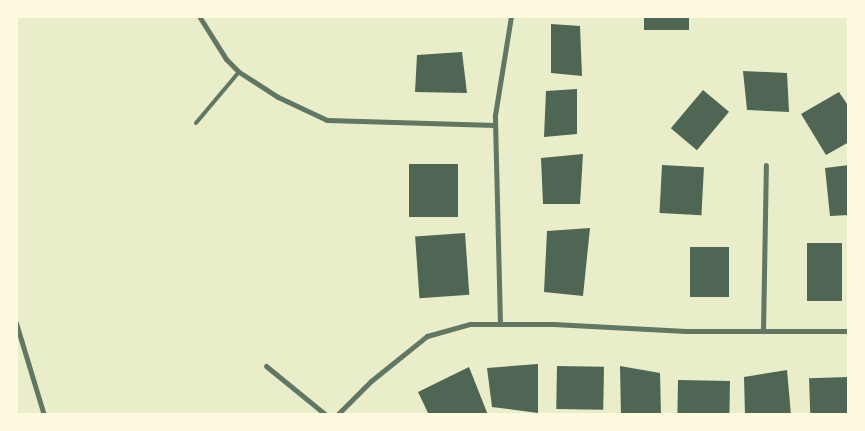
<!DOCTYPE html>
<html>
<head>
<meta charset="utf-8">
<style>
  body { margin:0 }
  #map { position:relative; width:865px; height:431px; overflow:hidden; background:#e9edc9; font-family:Arial,sans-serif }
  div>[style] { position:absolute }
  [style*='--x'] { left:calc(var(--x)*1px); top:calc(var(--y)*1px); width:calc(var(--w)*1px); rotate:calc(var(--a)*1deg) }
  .building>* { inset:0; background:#4f6655; transform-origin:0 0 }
  .service>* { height:4px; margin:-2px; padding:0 2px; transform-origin:2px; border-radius:2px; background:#617663 }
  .minor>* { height:5px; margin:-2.5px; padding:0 2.5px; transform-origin:2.5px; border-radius:2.5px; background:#617663 }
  span { translate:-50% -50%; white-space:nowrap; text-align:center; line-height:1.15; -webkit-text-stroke:4.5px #fefae0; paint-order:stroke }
  .frame { position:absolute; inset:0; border:18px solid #fefae0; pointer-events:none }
</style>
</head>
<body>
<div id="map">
  <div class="building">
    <div style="left:644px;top:16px;width:45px;height:14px"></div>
    <div style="clip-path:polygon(551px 24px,580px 26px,582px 76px,551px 73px)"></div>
    <div style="clip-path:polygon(462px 52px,467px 93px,415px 92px,417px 55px)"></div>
    <div style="clip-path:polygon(743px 71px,787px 73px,789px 112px,747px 110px)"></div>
    <div style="clip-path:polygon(577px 89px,577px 134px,544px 137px,546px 91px)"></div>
    <div style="left:703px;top:90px;width:34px;height:50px;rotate:40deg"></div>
    <div style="clip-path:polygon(839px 92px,849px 107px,849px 142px,826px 155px,801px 114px)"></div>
    <div style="clip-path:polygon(583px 154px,580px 204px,543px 204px,541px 158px)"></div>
    <div style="left:458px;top:164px;width:53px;height:49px;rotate:90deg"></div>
    <div style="left:662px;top:165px;width:42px;height:48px;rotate:3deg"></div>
    <div style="clip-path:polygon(849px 165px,849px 215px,830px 216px,825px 168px)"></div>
    <div style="clip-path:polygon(590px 228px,583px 296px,544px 292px,547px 231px)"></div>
    <div style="left:465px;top:233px;width:62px;height:50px;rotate:86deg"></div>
    <div style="left:807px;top:243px;width:35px;height:58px"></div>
    <div style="left:690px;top:247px;width:39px;height:50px"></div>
    <div style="clip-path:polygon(538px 364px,538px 413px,492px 407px,487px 368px)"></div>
    <div style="left:557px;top:366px;width:47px;height:43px;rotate:1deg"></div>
    <div style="clip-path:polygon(620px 366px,660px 373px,661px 415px,621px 415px)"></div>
    <div style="clip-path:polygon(469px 367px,488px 415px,429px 415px,418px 392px)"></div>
    <div style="clip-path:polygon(787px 370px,791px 415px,745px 415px,744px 377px)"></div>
    <div style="left:848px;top:377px;width:38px;height:39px;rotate:88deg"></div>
    <div style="left:678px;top:380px;width:52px;height:35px;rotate:1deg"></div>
  </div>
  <div class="service">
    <div style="--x:196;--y:123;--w:67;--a:-49.9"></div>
  </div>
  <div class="minor">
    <div style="--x:199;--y:16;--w:51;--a:57.9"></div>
    <div style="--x:226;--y:59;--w:18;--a:45"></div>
    <div style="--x:239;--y:72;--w:46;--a:32.7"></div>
    <div style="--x:278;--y:97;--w:54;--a:25.1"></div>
    <div style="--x:327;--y:120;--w:168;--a:1.7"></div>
    <div style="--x:16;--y:323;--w:96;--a:73.1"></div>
    <div style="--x:500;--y:324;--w:209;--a:-91.4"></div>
    <div style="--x:495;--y:115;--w:100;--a:-80.8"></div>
    <div style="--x:763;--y:331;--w:166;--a:-89"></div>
    <div style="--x:266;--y:366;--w:77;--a:39.2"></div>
    <div style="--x:337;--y:415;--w:48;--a:-45"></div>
    <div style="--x:371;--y:381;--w:72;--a:-38.8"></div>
    <div style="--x:427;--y:336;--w:45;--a:-15.6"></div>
    <div style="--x:470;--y:324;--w:83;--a:0"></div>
    <div style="--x:553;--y:324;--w:133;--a:3"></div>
    <div style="--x:686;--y:331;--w:163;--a:0"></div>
  </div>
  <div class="frame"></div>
</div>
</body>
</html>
